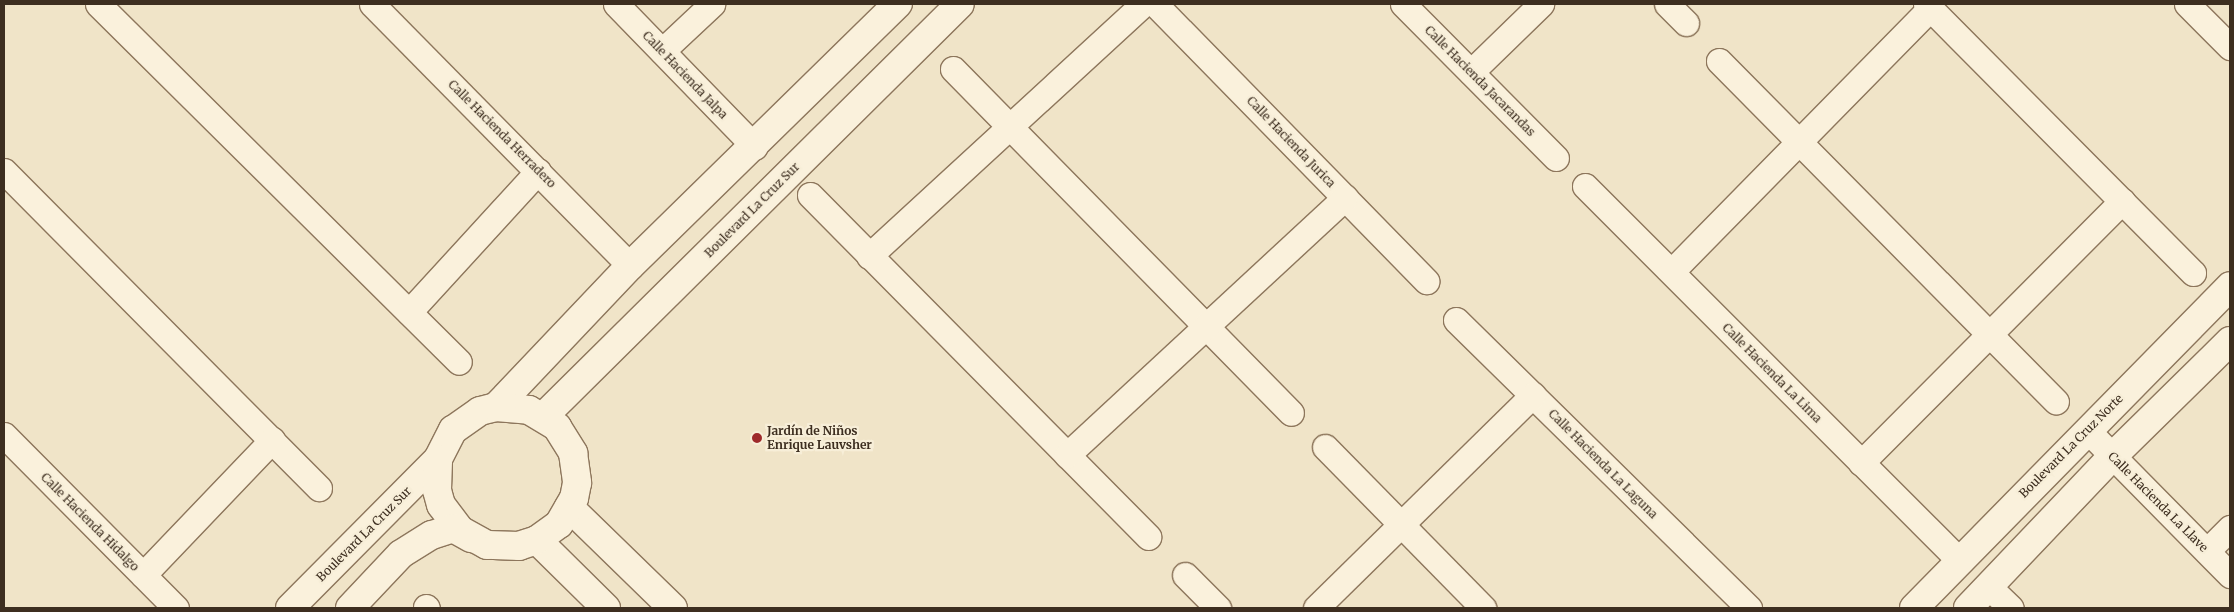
<!DOCTYPE html>
<html>
<head>
<meta charset="utf-8">
<style>
  body { margin:0 }
  #map { position:relative; width:2234px; height:612px; overflow:hidden; background:#f0e4c8; font-family:Merriweather,serif }
  div>[style] { position:absolute }
  [style*='--x'] { left:calc(var(--x)*1px); top:calc(var(--y)*1px); width:calc(var(--w)*1px); rotate:calc(var(--a)*1deg) }
  .roads { filter:drop-shadow(1px 0 #8d765c) drop-shadow(-1px 0 #8d765c) drop-shadow(0 1px #8d765c) drop-shadow(0 -1px #8d765c) }
  .street>* { height:25px; margin:-12.5px; padding:0 12.5px; transform-origin:12.5px; border-radius:12.5px; background:#faf1dc }
  .secondary>* { height:28px; margin:-14px; padding:0 14px; transform-origin:14px; border-radius:14px; background:#faf1dc }
  .dots>* { width:14px; height:14px; translate:-50% -50%; box-sizing:border-box; border:2px solid #f7eed8; border-radius:50% }
  span { translate:-50% -50%; white-space:nowrap; text-align:center; line-height:1.15; -webkit-text-stroke:4.5px #f7eed8; paint-order:stroke }
  .street-label { font-size:12px; color:#3d2e20 }
  .poi-label { font-size:12px; color:#3d2e20; font-weight:700 }
  .left { translate:0 -50%; text-align:left }
  .frame { position:absolute; inset:0; border:5px solid #3d2e20; pointer-events:none }
</style>
</head>
<body>
<div id="map">
  <div class="roads">
    <div class="street">
      <div style="--x:98;--y:4;--w:508;--a:44.76"></div>
      <div style="--x:372;--y:4;--w:368;--a:45.4"></div>
      <div style="--x:616;--y:4;--w:199;--a:45.8"></div>
      <div style="--x:1155;--y:4;--w:388;--a:45.6"></div>
      <div style="--x:1403;--y:4;--w:217;--a:45.2"></div>
      <div style="--x:1667;--y:4;--w:27;--a:45"></div>
      <div style="--x:1926;--y:4;--w:379;--a:45.2"></div>
      <div style="--x:2187;--y:4;--w:61;--a:45"></div>
      <div style="--x:662;--y:51;--w:69;--a:-43.2"></div>
      <div style="--x:1719;--y:61;--w:479;--a:45.3"></div>
      <div style="--x:953;--y:69;--w:482;--a:45.5"></div>
      <div style="--x:1471;--y:72;--w:98;--a:-44.2"></div>
      <div style="--x:4;--y:171;--w:447;--a:45.2"></div>
      <div style="--x:1585;--y:186;--w:529;--a:45"></div>
      <div style="--x:810;--y:195;--w:481;--a:45.3"></div>
      <div style="--x:869;--y:256;--w:372;--a:-42.6"></div>
      <div style="--x:1672;--y:271;--w:368;--a:-45.5"></div>
      <div style="--x:409;--y:312;--w:191;--a:-47.5"></div>
      <div style="--x:1456;--y:320;--w:411;--a:44.5"></div>
      <div style="--x:2087;--y:430;--w:204;--a:45.4"></div>
      <div style="--x:4;--y:435;--w:244;--a:45.2"></div>
      <div style="--x:1325;--y:447;--w:226;--a:45.5"></div>
      <div style="--x:1067;--y:455;--w:379;--a:-42.8"></div>
      <div style="--x:1861;--y:463;--w:370;--a:-45.1"></div>
      <div style="--x:2207;--y:551;--w:33;--a:-45"></div>
      <div style="--x:143;--y:575;--w:187;--a:-46.3"></div>
      <div style="--x:1185;--y:575;--w:47;--a:45"></div>
      <div style="--x:1989;--y:587;--w:30;--a:44"></div>
      <div style="--x:426;--y:607;--w:1;--a:45"></div>
      <div style="--x:1316;--y:608;--w:304;--a:-44.5"></div>
    </div>
    <div class="secondary">
      <div style="--x:496;--y:407;--w:195;--a:-46.5"></div>
      <div style="--x:630;--y:266;--w:375;--a:-44.4"></div>
      <div style="--x:544;--y:416;--w:585;--a:-44.72"></div>
      <div style="--x:569;--y:507;--w:145;--a:44.2"></div>
      <div style="--x:537;--y:540;--w:97;--a:44.6"></div>
      <div style="--x:290;--y:608;--w:210;--a:-45.2"></div>
      <div style="--x:438;--y:459;--w:33;--a:-63"></div>
      <div style="--x:453;--y:430;--w:33;--a:-35"></div>
      <div style="--x:480;--y:411;--w:16;--a:-14"></div>
      <div style="--x:496;--y:407;--w:33;--a:5"></div>
      <div style="--x:529;--y:410;--w:33;--a:31"></div>
      <div style="--x:557;--y:427;--w:31;--a:58"></div>
      <div style="--x:573;--y:453;--w:30;--a:82"></div>
      <div style="--x:577;--y:483;--w:15;--a:101"></div>
      <div style="--x:574;--y:498;--w:30;--a:120"></div>
      <div style="--x:559;--y:524;--w:27;--a:144"></div>
      <div style="--x:537;--y:540;--w:19;--a:162"></div>
      <div style="--x:519;--y:546;--w:32;--a:-178"></div>
      <div style="--x:487;--y:545;--w:31;--a:-151"></div>
      <div style="--x:460;--y:530;--w:31;--a:-127"></div>
      <div style="--x:441;--y:505;--w:16;--a:-105"></div>
      <div style="--x:437;--y:490;--w:31;--a:-88"></div>
      <div style="--x:350;--y:608;--w:74;--a:-46.6"></div>
      <div style="--x:401;--y:554;--w:36;--a:-32"></div>
      <div style="--x:432;--y:535;--w:22;--a:-18"></div>
      <div style="--x:453;--y:528;--w:21;--a:29"></div>
      <div style="--x:1914;--y:608;--w:451;--a:-45.5"></div>
      <div style="--x:1968;--y:608;--w:210;--a:-46.4"></div>
      <div style="--x:2113;--y:456;--w:164;--a:-44.5"></div>
    </div>
  </div>
  <div class="dots">
    <div style="left:757px;top:438px;background:#9e2a2b"></div>
  </div>
  <div class="street-label">
    <span style="left:685px;top:75px;rotate:46deg">Calle Hacienda Jalpa</span>
    <span style="left:1480px;top:81px;rotate:45deg">Calle Hacienda Jacarandas</span>
    <span style="left:502px;top:134px;rotate:45deg">Calle Hacienda Herradero</span>
    <span style="left:1291px;top:142px;rotate:46deg">Calle Hacienda Jurica</span>
    <span style="left:752px;top:210px;rotate:-45deg">Boulevard La Cruz Sur</span>
    <span style="left:1772px;top:373px;rotate:45deg">Calle Hacienda La Lima</span>
    <span style="left:2071px;top:446px;rotate:-45deg">Boulevard La Cruz Norte</span>
    <span style="left:1603px;top:464px;rotate:45deg">Calle Hacienda La Laguna</span>
    <span style="left:2158px;top:502px;rotate:45deg">Calle Hacienda La Llave</span>
    <span style="left:90px;top:522px;rotate:45deg">Calle Hacienda Hidalgo</span>
    <span style="left:364px;top:534px;rotate:-45deg">Boulevard La Cruz Sur</span>
  </div>
  <div class="poi-label">
    <span class="left" style="left:767px;top:438px">Jardín de Niños<br>Enrique Lauvsher</span>
  </div>
  <div class="frame"></div>
</div>
</body>
</html>
